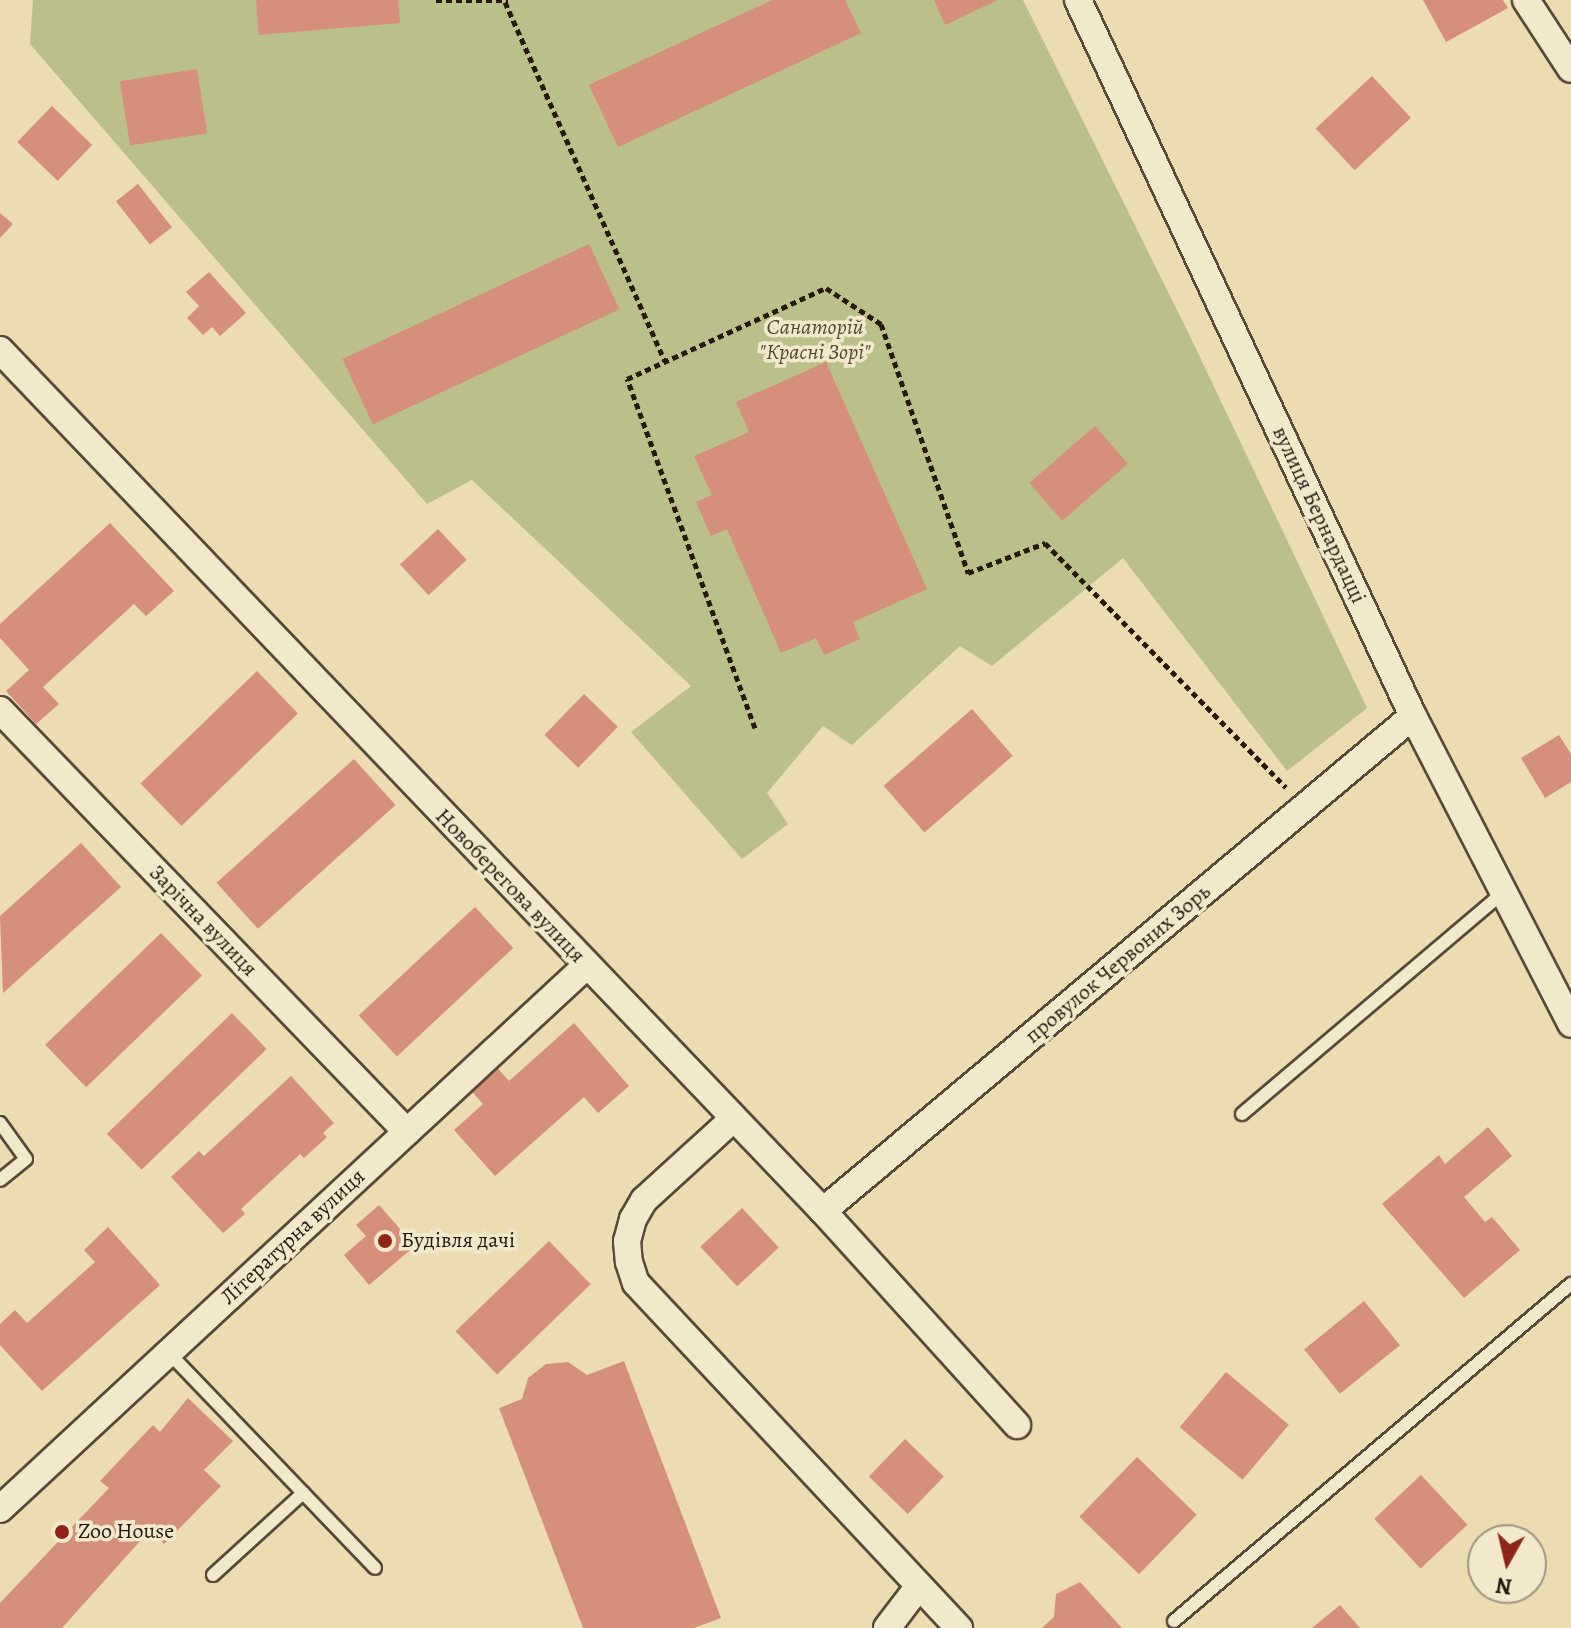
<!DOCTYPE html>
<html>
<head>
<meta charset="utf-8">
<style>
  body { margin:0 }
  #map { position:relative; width:1571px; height:1628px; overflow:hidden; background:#ebdcb1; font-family:Alegreya,serif }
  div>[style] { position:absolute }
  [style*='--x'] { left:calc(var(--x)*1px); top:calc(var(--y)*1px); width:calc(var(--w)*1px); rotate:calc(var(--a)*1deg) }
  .green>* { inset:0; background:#bbbf89 }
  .building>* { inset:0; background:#d58f7b; transform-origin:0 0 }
  .path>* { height:5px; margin-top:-2.5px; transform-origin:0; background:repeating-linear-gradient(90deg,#271812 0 6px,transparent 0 10px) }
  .roads { filter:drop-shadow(2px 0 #58493a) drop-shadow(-2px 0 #58493a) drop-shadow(0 2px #58493a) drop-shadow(0 -2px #58493a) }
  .service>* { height:12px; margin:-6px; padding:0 6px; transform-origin:6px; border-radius:6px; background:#f2e8cc }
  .minor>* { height:26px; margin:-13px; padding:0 13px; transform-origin:13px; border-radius:13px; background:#f2e8cc }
  .dots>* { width:22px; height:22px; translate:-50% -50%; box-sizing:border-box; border:4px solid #f2e8cc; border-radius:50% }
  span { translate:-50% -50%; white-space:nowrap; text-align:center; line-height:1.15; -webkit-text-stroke:7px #f2e8cc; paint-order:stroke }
  .park-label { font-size:22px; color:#534a36; font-style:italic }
  .street-label { font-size:22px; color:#271812 }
  .poi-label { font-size:22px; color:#271812 }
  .left { translate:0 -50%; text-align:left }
  .north { position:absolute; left:1467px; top:1524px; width:80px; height:80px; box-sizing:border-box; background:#f2e8cc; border:2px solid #a19582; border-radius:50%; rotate:188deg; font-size:22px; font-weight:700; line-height:32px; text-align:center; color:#271812 }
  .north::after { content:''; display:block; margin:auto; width:28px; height:36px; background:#8f2418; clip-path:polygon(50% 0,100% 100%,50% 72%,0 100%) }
</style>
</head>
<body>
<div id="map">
  <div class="green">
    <div style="clip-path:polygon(33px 0,1023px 0,1185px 326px,1367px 708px,1287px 771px,1123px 558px,992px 666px,960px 646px,852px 745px,823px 726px,767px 793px,788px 824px,742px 859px,631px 732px,691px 686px,472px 480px,427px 504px,30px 44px)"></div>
  </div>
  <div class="building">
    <div style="clip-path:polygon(256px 0,398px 0,400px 23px,259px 35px)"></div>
    <div style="clip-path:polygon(772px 0,845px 0,861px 33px,618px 147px,589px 85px)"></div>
    <div style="clip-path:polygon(934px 0,998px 0,945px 25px)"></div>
    <div style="clip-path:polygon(1423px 0,1503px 0,1508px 8px,1446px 42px)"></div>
    <div style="left:197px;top:69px;width:65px;height:78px;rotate:81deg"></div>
    <div style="left:1372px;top:76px;width:57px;height:77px;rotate:47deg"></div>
    <div style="left:52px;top:106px;width:56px;height:50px;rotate:44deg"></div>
    <div style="left:138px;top:184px;width:55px;height:28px;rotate:52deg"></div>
    <div style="clip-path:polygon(0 213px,13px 224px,0 238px)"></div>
    <div style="left:589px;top:244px;width:72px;height:272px;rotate:65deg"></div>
    <div style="clip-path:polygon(209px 272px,246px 313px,220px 336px,212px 327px,203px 335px,187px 318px,199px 306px,186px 292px)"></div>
    <div style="clip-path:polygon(826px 362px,927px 589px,853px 622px,860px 639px,824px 655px,816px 638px,781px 653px,727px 529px,711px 536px,696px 502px,712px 495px,694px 456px,749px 432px,736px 402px)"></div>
    <div style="left:1095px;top:426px;width:50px;height:87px;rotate:49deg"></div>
    <div style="clip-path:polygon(110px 523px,174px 591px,146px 616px,134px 604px,43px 687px,59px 704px,36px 724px,6px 691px,29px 670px,0 638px,0 624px)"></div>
    <div style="left:438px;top:529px;width:42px;height:52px;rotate:47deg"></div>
    <div style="left:257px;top:671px;width:59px;height:162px;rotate:46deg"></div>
    <div style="left:584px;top:694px;width:47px;height:57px;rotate:44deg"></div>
    <div style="left:972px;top:709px;width:62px;height:117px;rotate:49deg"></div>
    <div style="clip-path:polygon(1559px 735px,1571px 754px,1571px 782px,1545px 798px,1521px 758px)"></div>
    <div style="left:354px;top:759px;width:62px;height:185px;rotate:48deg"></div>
    <div style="clip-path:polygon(81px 843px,121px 887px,3px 993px,0 916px)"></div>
    <div style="left:475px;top:907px;width:56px;height:159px;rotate:47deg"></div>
    <div style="left:161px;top:933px;width:59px;height:161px;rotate:46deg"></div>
    <div style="left:232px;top:1013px;width:50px;height:174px;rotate:46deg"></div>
    <div style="clip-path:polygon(574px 1023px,629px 1086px,598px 1113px,584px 1097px,495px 1176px,454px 1130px,483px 1104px,468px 1087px,494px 1064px,509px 1081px)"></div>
    <div style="clip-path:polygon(291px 1076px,334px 1123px,323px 1133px,327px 1137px,304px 1158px,300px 1154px,241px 1209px,245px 1214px,223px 1233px,171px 1177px,199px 1151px,204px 1156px)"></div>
    <div style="clip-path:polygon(1488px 1127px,1512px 1156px,1464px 1197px,1485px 1222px,1492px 1217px,1520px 1250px,1464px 1298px,1382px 1204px,1439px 1155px,1445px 1164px)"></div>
    <div style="clip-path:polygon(379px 1205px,415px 1246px,369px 1285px,344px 1255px,366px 1236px,356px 1225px)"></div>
    <div style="left:742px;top:1208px;width:54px;height:57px;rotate:47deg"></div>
    <div style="clip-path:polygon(108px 1227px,160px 1285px,42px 1391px,0 1345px,0 1324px,15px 1310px,27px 1323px,95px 1262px,84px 1250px)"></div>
    <div style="left:549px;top:1241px;width:60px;height:130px;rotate:46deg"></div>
    <div style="left:1364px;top:1301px;width:57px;height:77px;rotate:51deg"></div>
    <div style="clip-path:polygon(624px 1361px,721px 1618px,694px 1628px,583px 1628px,499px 1408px,522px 1399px,528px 1378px,546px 1364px,568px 1362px,587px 1375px)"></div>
    <div style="left:1226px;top:1372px;width:82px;height:72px;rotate:40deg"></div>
    <div style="clip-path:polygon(188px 1398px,233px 1441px,204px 1470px,221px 1486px,164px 1544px,150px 1530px,62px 1628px,0 1628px,0 1603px,109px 1488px,100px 1481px,153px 1425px,160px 1432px)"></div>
    <div style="left:905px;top:1439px;width:54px;height:52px;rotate:44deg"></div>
    <div style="left:1137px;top:1457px;width:83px;height:83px;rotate:44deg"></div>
    <div style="left:1421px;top:1475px;width:68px;height:64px;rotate:47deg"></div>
    <div style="clip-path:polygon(1080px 1582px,1122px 1628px,1042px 1628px,1054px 1617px,1056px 1594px)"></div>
    <div style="clip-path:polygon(1340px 1605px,1360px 1628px,1312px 1628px)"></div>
  </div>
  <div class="path">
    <div style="--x:436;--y:0;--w:72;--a:0"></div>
    <div style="--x:505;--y:2;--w:393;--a:66"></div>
    <div style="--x:755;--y:728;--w:372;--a:-110.1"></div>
    <div style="--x:627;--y:379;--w:219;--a:-24.6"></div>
    <div style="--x:826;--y:288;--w:66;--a:33.2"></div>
    <div style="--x:881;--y:324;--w:264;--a:70.7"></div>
    <div style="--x:968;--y:573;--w:83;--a:-21.3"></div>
    <div style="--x:1045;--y:543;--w:343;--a:45.4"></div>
  </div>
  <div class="roads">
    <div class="service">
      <div style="--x:1242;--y:1114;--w:343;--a:-40.3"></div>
      <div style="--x:0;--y:1123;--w:44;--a:54.2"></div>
      <div style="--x:26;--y:1159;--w:33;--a:141"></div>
      <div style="--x:168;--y:1352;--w:299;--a:46.2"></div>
      <div style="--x:213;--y:1575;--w:122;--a:-42.3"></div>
      <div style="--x:1174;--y:1621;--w:521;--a:-40.33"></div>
    </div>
    <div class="minor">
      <div style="--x:1078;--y:0;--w:790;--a:64.93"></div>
      <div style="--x:1413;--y:716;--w:346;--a:62.8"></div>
      <div style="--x:1526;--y:0;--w:82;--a:56.9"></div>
      <div style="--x:0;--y:350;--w:1191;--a:46.29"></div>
      <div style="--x:823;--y:1211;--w:289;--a:47.8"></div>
      <div style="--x:0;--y:710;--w:586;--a:46.04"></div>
      <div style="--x:733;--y:1119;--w:120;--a:137.7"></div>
      <div style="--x:644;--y:1200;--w:22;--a:120"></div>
      <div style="--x:633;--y:1219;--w:23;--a:105"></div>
      <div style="--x:627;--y:1241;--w:21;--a:85"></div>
      <div style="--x:629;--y:1262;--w:22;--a:72"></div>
      <div style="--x:636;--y:1283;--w:473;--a:46.9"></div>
      <div style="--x:823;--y:1211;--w:770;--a:-40"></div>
      <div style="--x:0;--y:1509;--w:799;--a:-42.82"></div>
      <div style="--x:887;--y:1628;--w:53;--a:-52.7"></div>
    </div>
  </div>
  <div class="dots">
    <div style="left:385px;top:1241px;background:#8f2418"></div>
    <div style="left:62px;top:1532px;background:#8f2418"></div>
  </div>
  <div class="park-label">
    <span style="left:815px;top:340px">Санаторій<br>"Красні Зорі"</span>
  </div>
  <div class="street-label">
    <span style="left:1319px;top:515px;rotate:65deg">вулиця Бернардацці</span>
    <span style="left:510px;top:886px;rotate:46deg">Новоберегова вулиця</span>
    <span style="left:203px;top:921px;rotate:46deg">Зарічна вулиця</span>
    <span style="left:1118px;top:964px;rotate:-40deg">провулок Червоних Зорь</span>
    <span style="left:293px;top:1237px;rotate:-43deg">Літературна вулиця</span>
  </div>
  <div class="poi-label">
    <span class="left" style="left:401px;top:1241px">Будівля дачі</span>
    <span class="left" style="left:78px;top:1532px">Zoo House</span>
  </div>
  <div class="north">N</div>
</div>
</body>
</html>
